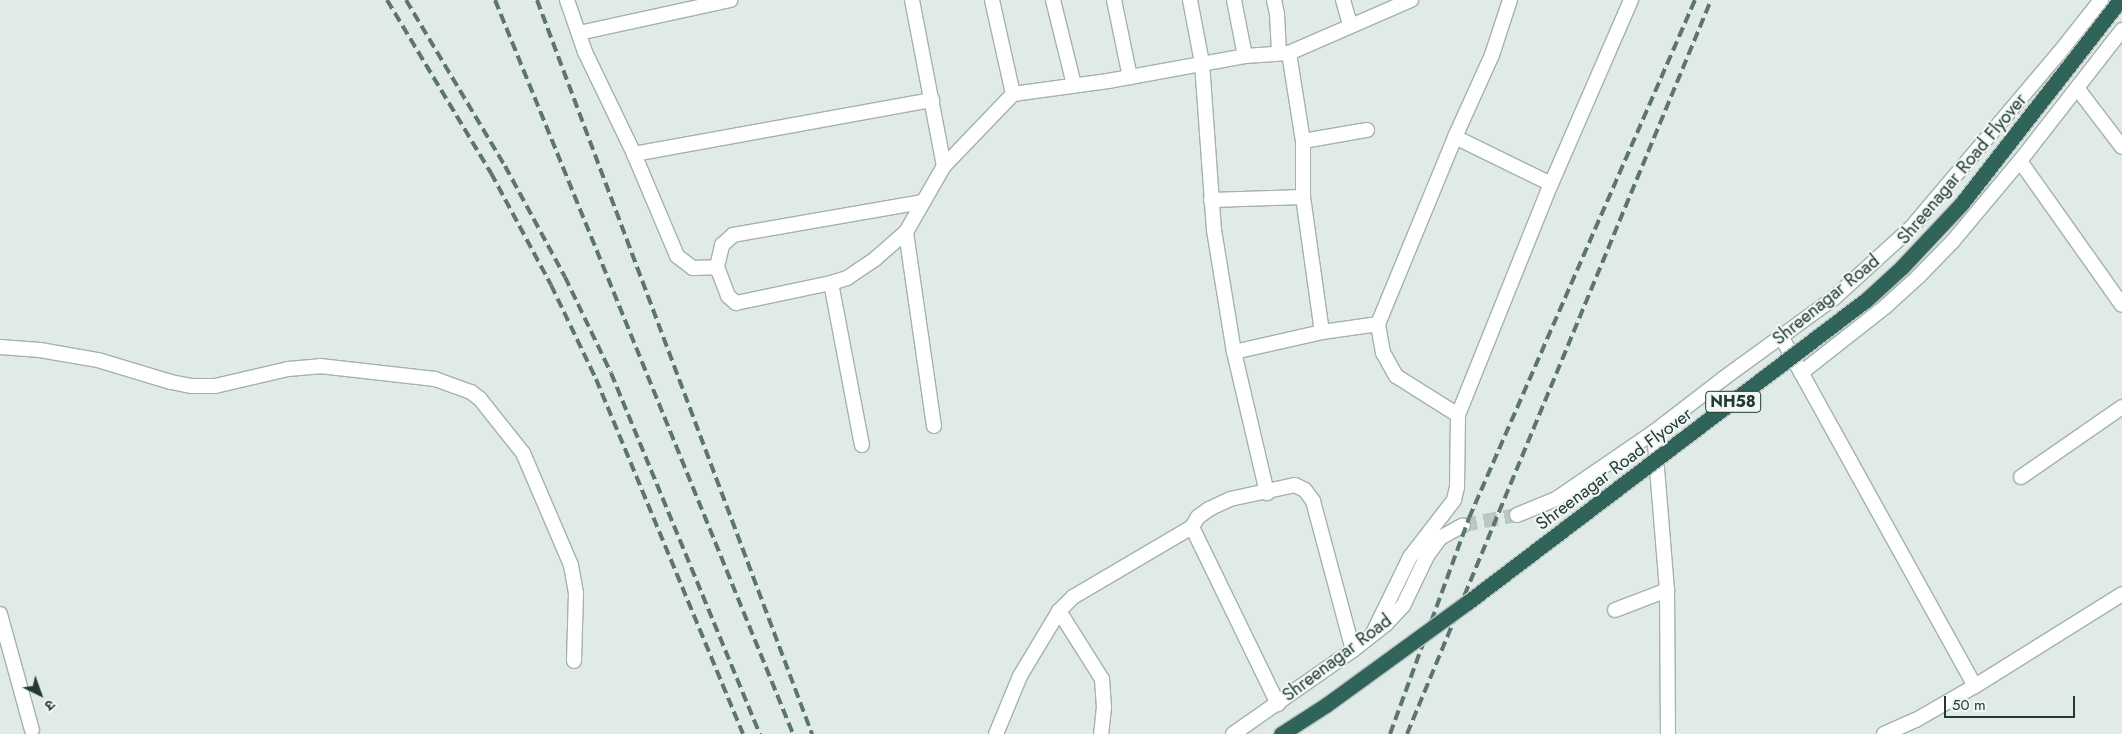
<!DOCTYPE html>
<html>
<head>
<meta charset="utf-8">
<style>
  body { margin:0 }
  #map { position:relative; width:2122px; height:734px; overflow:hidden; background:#e0eae6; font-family:Jost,"Noto Sans Devanagari",sans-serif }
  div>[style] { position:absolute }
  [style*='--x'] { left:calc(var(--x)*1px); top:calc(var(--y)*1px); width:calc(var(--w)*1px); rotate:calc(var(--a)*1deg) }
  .street-tunnel>* { height:14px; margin-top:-7px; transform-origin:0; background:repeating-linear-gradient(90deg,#bac7c2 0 14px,transparent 0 21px) }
  .roads { filter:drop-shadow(1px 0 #a3b2ad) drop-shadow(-1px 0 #a3b2ad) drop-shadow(0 1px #a3b2ad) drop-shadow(0 -1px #a3b2ad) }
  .street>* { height:14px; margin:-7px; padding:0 7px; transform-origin:7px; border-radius:7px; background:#fff }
  .rail>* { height:4px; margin-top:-2px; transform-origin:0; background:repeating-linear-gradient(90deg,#5c7570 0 10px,transparent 0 15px) }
  .bridges { filter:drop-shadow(1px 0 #bdc4c2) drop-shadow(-1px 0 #bdc4c2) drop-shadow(0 1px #bdc4c2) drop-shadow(0 -1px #bdc4c2) }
  .highway-bridge>* { height:15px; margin:-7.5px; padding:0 7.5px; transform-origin:7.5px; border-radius:7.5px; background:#30645b }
  span { translate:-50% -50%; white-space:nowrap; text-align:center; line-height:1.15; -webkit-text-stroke:4px #f1f7f4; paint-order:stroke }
  .shield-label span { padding:1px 4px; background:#f1f7f4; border:1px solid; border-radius:4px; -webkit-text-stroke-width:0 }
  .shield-label { font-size:16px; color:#223a34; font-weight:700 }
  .street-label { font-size:18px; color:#223a34 }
  .north { position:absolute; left:15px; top:669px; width:50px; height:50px; -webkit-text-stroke:4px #f1f7f4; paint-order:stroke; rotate:138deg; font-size:14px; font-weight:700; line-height:20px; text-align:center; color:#223a34 }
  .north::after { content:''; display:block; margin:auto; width:18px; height:22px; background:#223a34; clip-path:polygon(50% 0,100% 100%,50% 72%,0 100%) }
  .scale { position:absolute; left:1944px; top:696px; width:131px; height:22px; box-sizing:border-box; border:2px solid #223a34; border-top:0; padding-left:6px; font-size:15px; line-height:18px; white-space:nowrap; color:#223a34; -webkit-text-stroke:4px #f1f7f4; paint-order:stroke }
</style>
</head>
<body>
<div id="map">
  <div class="street-tunnel">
    <div style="--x:1463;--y:525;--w:55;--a:-10.5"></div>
  </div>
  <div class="roads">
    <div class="street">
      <div style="--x:567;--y:0;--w:55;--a:70.9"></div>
      <div style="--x:585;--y:52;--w:113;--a:64.3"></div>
      <div style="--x:634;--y:154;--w:111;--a:67.1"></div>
      <div style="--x:677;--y:256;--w:20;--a:37"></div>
      <div style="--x:693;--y:268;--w:24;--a:-2"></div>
      <div style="--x:717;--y:267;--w:31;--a:69"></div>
      <div style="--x:728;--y:296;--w:11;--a:41"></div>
      <div style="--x:736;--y:303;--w:97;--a:-11.9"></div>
      <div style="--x:831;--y:283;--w:17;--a:-17"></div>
      <div style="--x:847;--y:278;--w:34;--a:-34"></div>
      <div style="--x:875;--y:259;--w:41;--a:-41.1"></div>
      <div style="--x:906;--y:232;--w:76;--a:-60.1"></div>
      <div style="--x:944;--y:166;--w:100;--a:-46.2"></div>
      <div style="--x:1013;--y:94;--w:96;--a:-7.8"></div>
      <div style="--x:1108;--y:81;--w:139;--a:-10.3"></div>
      <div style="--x:1245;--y:56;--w:44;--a:-3.9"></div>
      <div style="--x:1289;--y:53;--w:133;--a:-23.5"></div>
      <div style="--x:912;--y:0;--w:169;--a:79.1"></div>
      <div style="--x:992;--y:0;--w:96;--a:77.4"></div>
      <div style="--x:1053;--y:0;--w:88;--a:76.1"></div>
      <div style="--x:1114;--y:0;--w:79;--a:78.3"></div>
      <div style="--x:1190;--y:0;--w:64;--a:79.2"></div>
      <div style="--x:1202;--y:63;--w:167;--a:85.9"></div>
      <div style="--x:1214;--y:230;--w:124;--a:80.7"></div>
      <div style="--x:1234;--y:352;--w:145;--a:76.8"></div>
      <div style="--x:1234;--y:0;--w:57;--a:78.9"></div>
      <div style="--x:1274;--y:0;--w:14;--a:78"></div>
      <div style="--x:1277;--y:14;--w:39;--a:87"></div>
      <div style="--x:1343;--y:0;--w:26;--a:74"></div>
      <div style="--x:579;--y:33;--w:155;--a:-12.3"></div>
      <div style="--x:1289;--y:53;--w:89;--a:81"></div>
      <div style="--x:1303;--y:141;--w:56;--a:90"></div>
      <div style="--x:1303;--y:197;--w:136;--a:82"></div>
      <div style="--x:2077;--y:88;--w:74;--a:52.7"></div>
      <div style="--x:1455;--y:137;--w:107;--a:26.1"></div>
      <div style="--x:1303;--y:141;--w:65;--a:-9.8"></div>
      <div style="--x:634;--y:154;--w:303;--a:-10.3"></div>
      <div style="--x:2020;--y:161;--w:176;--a:54.7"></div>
      <div style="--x:1211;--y:200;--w:92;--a:-1.9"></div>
      <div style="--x:906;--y:232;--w:196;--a:81.8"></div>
      <div style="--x:717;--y:267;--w:23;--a:-77"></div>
      <div style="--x:722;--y:245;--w:15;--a:-42"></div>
      <div style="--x:733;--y:235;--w:193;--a:-9.9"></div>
      <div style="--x:831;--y:283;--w:165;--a:79.2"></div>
      <div style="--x:1782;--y:338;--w:398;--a:61"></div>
      <div style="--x:0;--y:347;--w:40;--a:4.3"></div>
      <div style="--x:40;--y:350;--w:59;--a:9.8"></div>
      <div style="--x:98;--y:360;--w:76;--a:16.8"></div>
      <div style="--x:171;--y:382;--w:20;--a:11"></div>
      <div style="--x:191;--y:386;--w:24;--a:0"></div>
      <div style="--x:215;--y:386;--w:75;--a:-13.1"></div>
      <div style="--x:288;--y:369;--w:32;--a:-5"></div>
      <div style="--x:320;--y:366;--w:116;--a:6.4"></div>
      <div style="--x:435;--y:379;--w:38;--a:20"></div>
      <div style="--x:471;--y:392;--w:11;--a:38"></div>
      <div style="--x:480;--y:399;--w:69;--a:51.5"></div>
      <div style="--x:523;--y:453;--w:122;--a:66.8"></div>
      <div style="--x:571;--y:565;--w:28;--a:80"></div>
      <div style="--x:576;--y:593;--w:68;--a:91.7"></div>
      <div style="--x:1234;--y:352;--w:90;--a:-12.8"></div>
      <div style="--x:1322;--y:332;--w:57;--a:-8.1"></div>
      <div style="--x:1801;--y:373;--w:108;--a:-38.2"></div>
      <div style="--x:1886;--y:306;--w:43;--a:-42.2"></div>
      <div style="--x:1918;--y:277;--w:50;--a:-45.8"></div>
      <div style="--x:1953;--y:241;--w:104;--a:-50.1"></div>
      <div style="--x:2020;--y:161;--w:166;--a:-52.1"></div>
      <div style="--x:1458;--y:415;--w:73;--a:-147.8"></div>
      <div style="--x:1396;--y:376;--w:26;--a:-119"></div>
      <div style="--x:1383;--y:353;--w:29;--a:-100"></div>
      <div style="--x:1378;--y:324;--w:202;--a:-67.6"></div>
      <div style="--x:1455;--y:137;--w:90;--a:-65.7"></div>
      <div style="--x:1492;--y:55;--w:58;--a:-71.9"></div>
      <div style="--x:1654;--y:432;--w:159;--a:85.3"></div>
      <div style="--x:1667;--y:590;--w:144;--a:89.6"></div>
      <div style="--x:2021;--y:477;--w:123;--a:-34.7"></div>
      <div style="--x:1517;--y:515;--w:42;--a:-22.3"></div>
      <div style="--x:1556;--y:499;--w:119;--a:-34.4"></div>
      <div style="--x:1654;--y:432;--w:88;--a:-37.6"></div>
      <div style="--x:1724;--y:378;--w:136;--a:-36"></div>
      <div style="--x:1834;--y:298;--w:104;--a:-42.3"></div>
      <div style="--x:1911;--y:228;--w:229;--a:-49.8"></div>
      <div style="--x:2059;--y:53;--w:68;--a:-51.6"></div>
      <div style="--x:1192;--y:527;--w:197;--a:64.1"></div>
      <div style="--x:1615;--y:610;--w:56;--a:-21"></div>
      <div style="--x:1059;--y:611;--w:80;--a:57.7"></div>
      <div style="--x:1102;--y:679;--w:28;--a:86"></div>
      <div style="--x:1104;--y:707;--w:27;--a:96"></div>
      <div style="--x:0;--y:614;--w:120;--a:74.6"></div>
      <div style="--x:1372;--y:635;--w:87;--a:-64"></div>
      <div style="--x:1410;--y:557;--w:72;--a:-52.3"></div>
      <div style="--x:1454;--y:500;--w:13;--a:-77"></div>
      <div style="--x:1457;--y:487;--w:72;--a:-89.2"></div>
      <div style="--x:1458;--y:415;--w:249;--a:-68.1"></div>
      <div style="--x:1551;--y:184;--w:201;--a:-66.5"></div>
      <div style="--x:996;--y:734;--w:63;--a:-67.5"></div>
      <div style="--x:1020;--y:676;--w:76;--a:-59"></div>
      <div style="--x:1059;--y:611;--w:20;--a:-45"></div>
      <div style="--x:1073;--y:597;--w:138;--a:-30.5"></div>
      <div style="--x:1192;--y:527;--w:12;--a:-59"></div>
      <div style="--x:1198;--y:517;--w:14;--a:-36"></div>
      <div style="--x:1209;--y:509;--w:23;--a:-25"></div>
      <div style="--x:1230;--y:499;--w:66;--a:-12.2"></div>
      <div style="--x:1295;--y:485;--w:11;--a:27"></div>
      <div style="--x:1305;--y:490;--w:14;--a:54"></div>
      <div style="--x:1313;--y:501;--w:154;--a:75"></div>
      <div style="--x:1233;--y:734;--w:146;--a:-35"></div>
      <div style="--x:1353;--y:650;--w:42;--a:-38.2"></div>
      <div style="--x:1386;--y:624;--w:25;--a:-47"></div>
      <div style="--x:1403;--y:606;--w:55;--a:-64.4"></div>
      <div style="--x:1427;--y:556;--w:22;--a:-54"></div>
      <div style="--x:1440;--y:538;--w:26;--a:-29"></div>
      <div style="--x:1884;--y:734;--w:35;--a:-24"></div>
      <div style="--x:1916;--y:720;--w:68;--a:-30"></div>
      <div style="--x:1975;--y:686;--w:173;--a:-32"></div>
    </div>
  </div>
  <div class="rail">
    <div style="--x:387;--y:0;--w:202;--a:59"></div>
    <div style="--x:491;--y:173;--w:127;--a:61.8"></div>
    <div style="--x:551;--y:285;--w:104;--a:64.4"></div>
    <div style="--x:596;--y:379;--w:384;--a:67.5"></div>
    <div style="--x:406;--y:0;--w:193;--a:59.2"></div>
    <div style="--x:505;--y:166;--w:126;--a:61.6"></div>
    <div style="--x:565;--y:277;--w:106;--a:64.4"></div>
    <div style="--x:611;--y:373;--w:391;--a:67.6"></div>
    <div style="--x:495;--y:0;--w:792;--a:67.9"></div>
    <div style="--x:537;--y:0;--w:784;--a:69.46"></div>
    <div style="--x:1390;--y:734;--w:230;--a:-69.9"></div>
    <div style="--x:1469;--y:518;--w:565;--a:-66.43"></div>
    <div style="--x:1407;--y:734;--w:794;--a:-67.5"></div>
  </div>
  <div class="bridges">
    <div class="highway-bridge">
      <div style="--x:1281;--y:734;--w:54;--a:-32.8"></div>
      <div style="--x:1326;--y:705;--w:175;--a:-36"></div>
      <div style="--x:1468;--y:602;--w:498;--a:-37.2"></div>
      <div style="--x:1865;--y:301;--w:50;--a:-42.6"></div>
      <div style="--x:1902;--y:267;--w:88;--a:-46.8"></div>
      <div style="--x:1962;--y:203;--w:257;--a:-52.1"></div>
    </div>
  </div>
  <div class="shield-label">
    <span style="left:1733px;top:402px">NH58</span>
  </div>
  <div class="street-label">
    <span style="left:1962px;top:169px;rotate:-50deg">Shreenagar Road Flyover</span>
    <span style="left:1826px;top:300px;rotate:-39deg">Shreenagar Road</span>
    <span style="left:1614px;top:469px;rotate:-37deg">Shreenagar Road Flyover</span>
    <span style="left:1337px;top:658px;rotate:-37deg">Shreenagar Road</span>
  </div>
  <div class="north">उ</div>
  <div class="scale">50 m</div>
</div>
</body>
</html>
